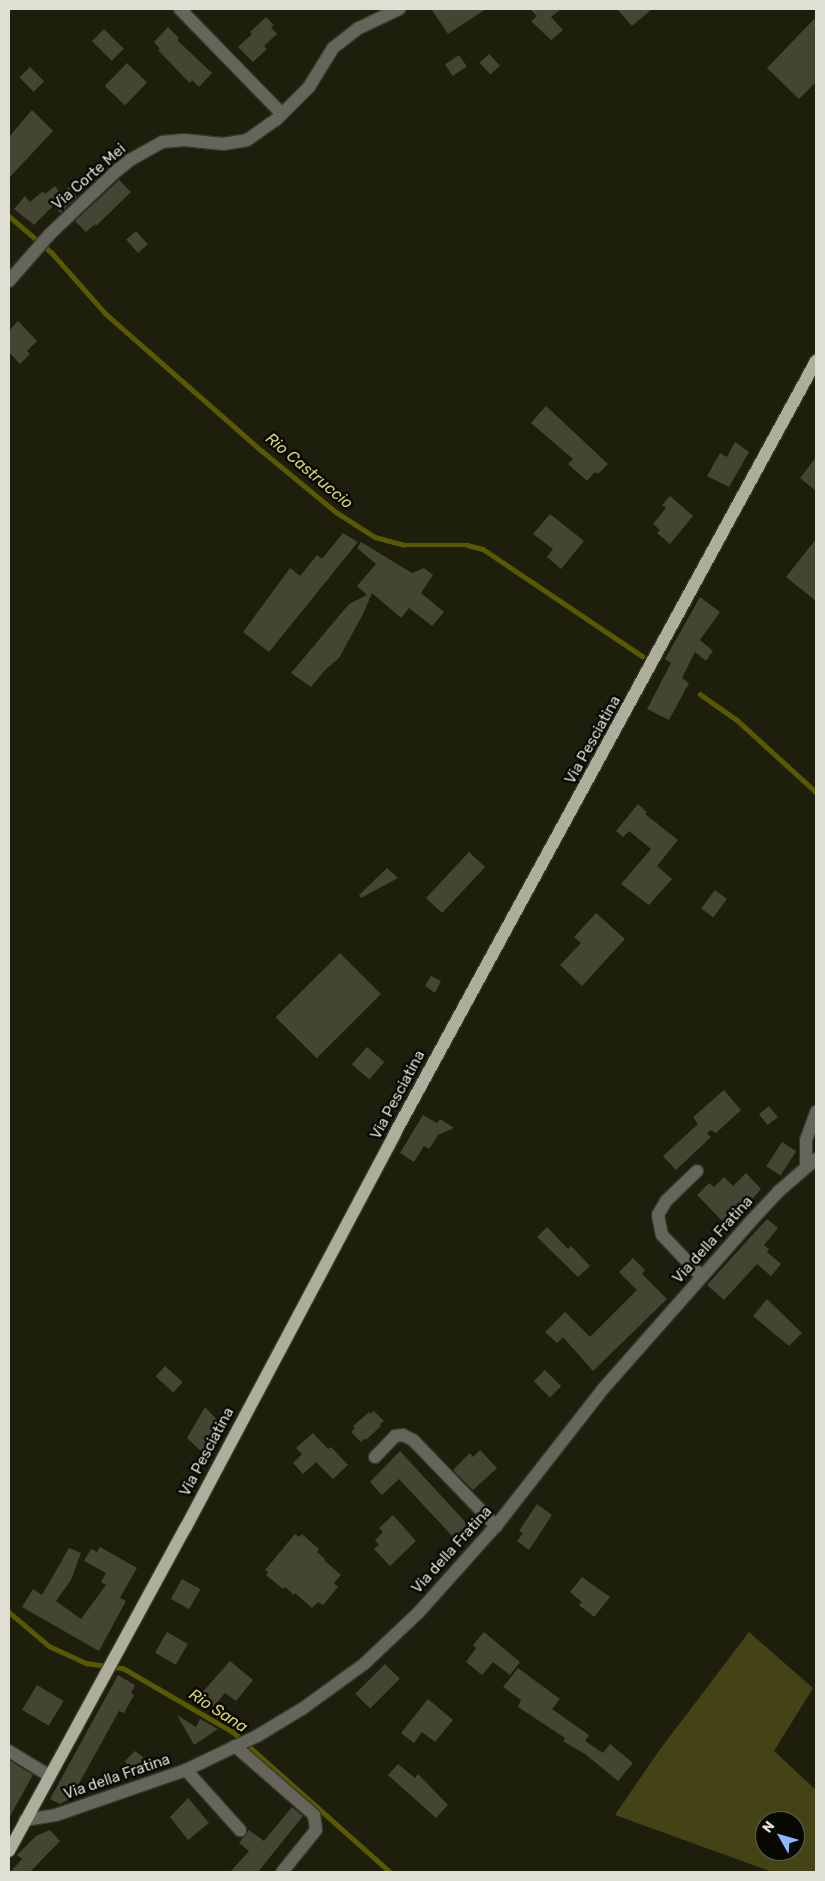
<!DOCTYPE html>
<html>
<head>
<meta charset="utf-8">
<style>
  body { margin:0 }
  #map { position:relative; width:825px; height:1881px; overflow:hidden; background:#1e1e0d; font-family:Rubik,sans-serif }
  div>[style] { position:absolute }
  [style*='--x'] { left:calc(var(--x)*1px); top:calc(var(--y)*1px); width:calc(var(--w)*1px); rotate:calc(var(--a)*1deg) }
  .green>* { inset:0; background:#444316 }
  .stream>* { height:4.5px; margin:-2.25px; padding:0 2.25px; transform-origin:2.25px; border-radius:2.25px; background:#5a5800 }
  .building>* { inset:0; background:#454533; transform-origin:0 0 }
  .roads { filter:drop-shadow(1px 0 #393929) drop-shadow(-1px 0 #393929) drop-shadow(0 1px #393929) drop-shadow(0 -1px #393929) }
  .minor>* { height:12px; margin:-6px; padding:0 6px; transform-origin:6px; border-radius:6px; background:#65655c }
  .major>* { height:12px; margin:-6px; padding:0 6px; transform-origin:6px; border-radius:6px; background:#adae9c }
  span { translate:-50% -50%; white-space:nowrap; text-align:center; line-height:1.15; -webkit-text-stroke:5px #080803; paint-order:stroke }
  .street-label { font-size:15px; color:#dfdfd4 }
  .water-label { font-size:16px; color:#d5d46c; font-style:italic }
  .frame { position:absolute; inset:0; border:10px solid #dfdfd4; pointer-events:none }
  .north { position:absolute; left:755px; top:1811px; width:50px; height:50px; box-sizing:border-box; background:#080803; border:1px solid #5e5e57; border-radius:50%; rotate:308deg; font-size:14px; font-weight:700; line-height:20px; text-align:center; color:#dfdfd4 }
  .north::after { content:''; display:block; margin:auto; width:18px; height:22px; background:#8cb9fc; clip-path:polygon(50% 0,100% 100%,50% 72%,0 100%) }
</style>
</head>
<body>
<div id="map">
  <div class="green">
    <div style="clip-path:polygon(evenodd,749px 1632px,813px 1688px,774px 1751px,816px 1790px,816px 1872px,772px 1872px,615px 1815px,658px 1752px,749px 1632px,765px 1821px,795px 1821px,795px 1851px,765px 1851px,765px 1821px)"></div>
  </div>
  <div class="stream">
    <div style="--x:9;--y:216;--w:57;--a:40.7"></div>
    <div style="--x:52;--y:253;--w:81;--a:48.5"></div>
    <div style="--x:106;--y:314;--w:208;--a:41.3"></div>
    <div style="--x:262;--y:451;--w:96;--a:39.5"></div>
    <div style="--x:336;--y:512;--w:46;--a:32.7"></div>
    <div style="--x:375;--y:537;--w:30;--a:15"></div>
    <div style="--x:404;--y:545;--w:63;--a:0"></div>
    <div style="--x:467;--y:545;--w:16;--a:14"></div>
    <div style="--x:483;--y:549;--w:192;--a:33.9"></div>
    <div style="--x:700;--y:694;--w:45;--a:35.1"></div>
    <div style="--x:737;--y:720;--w:107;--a:42.3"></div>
    <div style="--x:9;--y:1612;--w:52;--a:40.4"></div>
    <div style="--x:49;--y:1646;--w:41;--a:24.7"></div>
    <div style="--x:86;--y:1663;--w:37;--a:8"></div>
    <div style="--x:123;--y:1668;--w:127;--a:30.2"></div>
    <div style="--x:233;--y:1732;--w:210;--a:41.7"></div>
  </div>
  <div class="building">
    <div style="clip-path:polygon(431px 9px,486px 9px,448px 34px)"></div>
    <div style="clip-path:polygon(530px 9px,561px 9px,551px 17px,563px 30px,551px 40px,531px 21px,537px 16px)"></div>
    <div style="clip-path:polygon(617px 9px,652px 9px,632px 26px)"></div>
    <div style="clip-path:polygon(266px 17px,274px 25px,271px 27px,277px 34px,264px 46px,267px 49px,253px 62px,238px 47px,252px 34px,250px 32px)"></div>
    <div style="clip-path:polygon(816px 17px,816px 82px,799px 99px,767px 68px)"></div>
    <div style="clip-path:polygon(168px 27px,179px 38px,177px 40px,212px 73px,199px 87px,192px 80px,190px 83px,179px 72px,158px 50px,160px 49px,154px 42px)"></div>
    <div style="left:104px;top:29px;width:28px;height:17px;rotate:45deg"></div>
    <div style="left:489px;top:54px;width:16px;height:13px;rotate:47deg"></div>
    <div style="left:459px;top:55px;width:14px;height:17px;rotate:56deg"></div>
    <div style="left:127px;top:63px;width:28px;height:32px;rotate:44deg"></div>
    <div style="left:30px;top:67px;width:20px;height:15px;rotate:45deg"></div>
    <div style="clip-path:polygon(32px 110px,53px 131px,9px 178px,9px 137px)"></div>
    <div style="clip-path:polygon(119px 180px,131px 192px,96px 226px,95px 224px,86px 232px,75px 221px)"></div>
    <div style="clip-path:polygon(55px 186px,61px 194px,69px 187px,77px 197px,60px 213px,54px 205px,34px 225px,14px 209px,25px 196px,30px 202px,43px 191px,45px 194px)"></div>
    <div style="left:136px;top:231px;width:18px;height:13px;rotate:49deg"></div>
    <div style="clip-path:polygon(18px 321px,37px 341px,27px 351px,30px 354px,20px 364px,9px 352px,9px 331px)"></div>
    <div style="clip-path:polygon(546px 406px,608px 464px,598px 474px,595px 472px,587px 481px,568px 464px,573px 459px,531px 423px)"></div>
    <div style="clip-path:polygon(735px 442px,749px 452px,729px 487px,707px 476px,720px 453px,727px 457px)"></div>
    <div style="clip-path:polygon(816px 457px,816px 491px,800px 478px)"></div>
    <div style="clip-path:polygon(670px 496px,693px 516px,670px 544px,657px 533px,660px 530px,653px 524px,666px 508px,662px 505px)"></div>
    <div style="clip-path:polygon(550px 514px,584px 541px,561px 569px,547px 557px,553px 549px,533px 534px)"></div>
    <div style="clip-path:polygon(343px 533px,358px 542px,269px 652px,243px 632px,290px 568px,300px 576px,317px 555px,322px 559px)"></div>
    <div style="clip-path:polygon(816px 539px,816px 601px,786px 577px)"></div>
    <div style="clip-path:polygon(361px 542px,412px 573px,424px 568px,433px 575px,421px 593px,444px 612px,432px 626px,409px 608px,401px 618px,372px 593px,363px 614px,339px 658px,325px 670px,311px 687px,291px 673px,349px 604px,367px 595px,357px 586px,376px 564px,357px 548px)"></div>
    <div style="clip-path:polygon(700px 597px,720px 612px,700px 640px,713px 651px,706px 661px,695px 652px,682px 678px,689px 683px,669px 720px,647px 709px,671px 663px,665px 659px)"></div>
    <div style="clip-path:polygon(638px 804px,647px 812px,645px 814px,678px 840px,657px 866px,672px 879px,649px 905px,621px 884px,651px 849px,629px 831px,623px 837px,616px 831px)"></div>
    <div style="left:469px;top:852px;width:22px;height:63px;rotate:43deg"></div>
    <div style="clip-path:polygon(387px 868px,398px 878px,361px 898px,359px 895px)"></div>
    <div style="left:715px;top:890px;width:15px;height:23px;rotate:37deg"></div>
    <div style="clip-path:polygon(596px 913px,625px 939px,582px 986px,560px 965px,581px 943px,574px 937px)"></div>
    <div style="left:340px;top:953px;width:58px;height:91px;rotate:45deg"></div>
    <div style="clip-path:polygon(431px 976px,441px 981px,435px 993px,425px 986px)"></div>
    <div style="left:367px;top:1047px;width:23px;height:23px;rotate:41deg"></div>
    <div style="clip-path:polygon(724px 1090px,741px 1110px,716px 1133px,710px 1130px,707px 1134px,711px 1137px,676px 1170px,663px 1156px,698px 1124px,693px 1117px)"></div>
    <div style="left:769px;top:1106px;width:14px;height:13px;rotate:51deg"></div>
    <div style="clip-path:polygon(423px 1115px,437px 1123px,440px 1119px,454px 1128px,438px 1135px,429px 1149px,424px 1146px,414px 1162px,400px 1153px)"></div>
    <div style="left:782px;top:1142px;width:17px;height:29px;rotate:33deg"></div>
    <div style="clip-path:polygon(746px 1173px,761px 1189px,728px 1227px,697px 1195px,709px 1183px,714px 1187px,724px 1177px,733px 1186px)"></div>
    <div style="clip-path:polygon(767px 1219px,778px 1228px,764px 1245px,769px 1249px,767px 1252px,781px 1264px,771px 1276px,757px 1264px,724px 1300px,707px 1285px)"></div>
    <div style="clip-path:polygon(547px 1227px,568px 1249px,571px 1246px,590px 1266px,578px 1277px,537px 1237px)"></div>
    <div style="clip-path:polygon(633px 1258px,645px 1270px,642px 1274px,667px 1299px,593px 1371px,563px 1337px,557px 1343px,545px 1332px,565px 1312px,590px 1337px,637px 1290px,619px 1272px)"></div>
    <div style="clip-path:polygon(767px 1299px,802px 1333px,789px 1346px,753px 1316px)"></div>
    <div style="left:165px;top:1366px;width:24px;height:14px;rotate:42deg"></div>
    <div style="left:545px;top:1370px;width:23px;height:16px;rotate:45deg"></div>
    <div style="clip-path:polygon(205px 1407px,221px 1424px,205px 1455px,187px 1438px)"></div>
    <div style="clip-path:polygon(374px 1411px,384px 1421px,380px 1424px,381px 1426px,366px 1440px,365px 1438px,361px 1442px,351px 1432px,355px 1428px,353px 1426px,369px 1412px,370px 1414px)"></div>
    <div style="clip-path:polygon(313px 1433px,328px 1449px,331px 1447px,348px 1465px,333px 1479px,316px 1462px,303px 1474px,293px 1463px,302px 1454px,296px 1448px)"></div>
    <div style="clip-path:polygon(480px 1450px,497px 1468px,473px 1490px,453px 1470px,470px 1453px,473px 1457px)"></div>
    <div style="clip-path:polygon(400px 1451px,469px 1526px,455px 1539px,399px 1479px,382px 1495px,370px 1482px)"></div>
    <div style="clip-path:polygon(537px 1504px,552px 1515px,529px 1550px,517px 1541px,523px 1533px,519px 1531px)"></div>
    <div style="clip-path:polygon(393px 1515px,416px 1541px,390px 1566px,374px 1549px,379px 1545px,375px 1540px,383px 1532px,379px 1528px)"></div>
    <div style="clip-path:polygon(295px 1534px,299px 1537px,302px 1534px,319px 1549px,317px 1552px,325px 1559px,324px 1560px,341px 1575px,334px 1583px,338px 1587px,323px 1605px,318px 1602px,312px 1608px,295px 1593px,294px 1595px,285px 1587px,283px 1589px,266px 1575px,268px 1572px,265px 1570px)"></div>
    <div style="clip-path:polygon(100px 1547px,137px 1568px,120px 1598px,126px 1601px,99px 1651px,22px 1607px,33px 1589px,42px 1595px,69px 1548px,81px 1553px,71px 1580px,56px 1601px,81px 1619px,106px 1585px,101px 1582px,106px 1573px,84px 1561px,91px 1549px,97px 1552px)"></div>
    <div style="clip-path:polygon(582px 1577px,610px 1597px,594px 1617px,579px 1605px,582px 1602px,570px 1592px)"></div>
    <div style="left:182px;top:1579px;width:21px;height:23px;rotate:29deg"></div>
    <div style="left:167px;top:1632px;width:24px;height:24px;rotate:30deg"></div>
    <div style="clip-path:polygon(484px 1632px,520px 1662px,510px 1675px,493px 1662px,482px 1675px,466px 1662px,476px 1648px,473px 1645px)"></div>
    <div style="clip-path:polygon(230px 1661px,253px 1680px,236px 1701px,225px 1693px,213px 1707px,200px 1695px)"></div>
    <div style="left:385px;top:1664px;width:21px;height:42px;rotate:45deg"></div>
    <div style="clip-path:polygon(518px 1668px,560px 1699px,552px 1709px,589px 1735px,585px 1741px,603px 1753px,610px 1744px,633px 1763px,618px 1781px,585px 1754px,563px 1741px,565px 1738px,518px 1707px,521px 1700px,503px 1687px)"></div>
    <div style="clip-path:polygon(118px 1675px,135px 1685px,131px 1693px,134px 1695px,124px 1713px,119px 1711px,71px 1798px,60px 1804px,50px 1799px)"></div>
    <div style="left:37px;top:1685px;width:31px;height:29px;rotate:31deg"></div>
    <div style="clip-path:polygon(428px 1699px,453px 1720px,435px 1742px,422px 1732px,414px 1743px,401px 1733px)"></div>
    <div style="clip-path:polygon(177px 1715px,196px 1727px,200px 1719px,218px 1729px,194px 1745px)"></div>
    <div style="clip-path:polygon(135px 1751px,152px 1764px,136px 1773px,128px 1767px,125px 1761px)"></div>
    <div style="clip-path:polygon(9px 1760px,33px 1775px,9px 1818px)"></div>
    <div style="clip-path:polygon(398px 1764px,415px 1778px,418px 1774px,448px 1805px,436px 1818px,388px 1775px)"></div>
    <div style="clip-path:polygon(188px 1798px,209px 1823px,188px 1840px,170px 1817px)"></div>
    <div style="clip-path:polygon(292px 1807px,303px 1816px,258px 1872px,230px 1872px,249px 1851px,239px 1843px,249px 1830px,264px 1841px)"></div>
    <div style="clip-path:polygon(50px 1830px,60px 1841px,30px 1872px,10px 1872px,22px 1859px,17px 1855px,36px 1836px)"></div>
  </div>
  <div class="roads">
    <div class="minor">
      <div style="--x:180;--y:9;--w:146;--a:45.8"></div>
      <div style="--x:9;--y:281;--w:62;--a:-48.9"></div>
      <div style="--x:50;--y:234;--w:88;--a:-43.6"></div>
      <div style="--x:114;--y:173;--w:21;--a:-39"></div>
      <div style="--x:130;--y:160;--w:37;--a:-29"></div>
      <div style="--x:162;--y:142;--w:22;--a:-5"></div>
      <div style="--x:184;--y:140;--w:39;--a:6"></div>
      <div style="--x:223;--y:144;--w:24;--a:-9"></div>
      <div style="--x:247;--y:140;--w:35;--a:-35"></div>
      <div style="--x:276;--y:120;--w:47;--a:-45"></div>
      <div style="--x:309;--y:87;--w:46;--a:-58.4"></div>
      <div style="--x:333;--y:48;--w:31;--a:-38"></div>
      <div style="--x:357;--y:29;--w:47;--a:-25.5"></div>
      <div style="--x:806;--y:1167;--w:27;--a:-90"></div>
      <div style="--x:806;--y:1140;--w:30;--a:-70"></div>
      <div style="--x:697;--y:1171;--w:43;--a:135.9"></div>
      <div style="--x:666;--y:1201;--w:16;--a:120"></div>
      <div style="--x:658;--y:1215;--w:20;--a:79"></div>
      <div style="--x:662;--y:1235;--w:58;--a:46.4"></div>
      <div style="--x:375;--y:1457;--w:29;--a:-46"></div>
      <div style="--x:395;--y:1436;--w:8;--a:-7"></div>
      <div style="--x:403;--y:1435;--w:11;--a:27"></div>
      <div style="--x:413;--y:1440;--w:120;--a:46"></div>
      <div style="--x:235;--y:1746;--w:105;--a:41.1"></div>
      <div style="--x:314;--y:1815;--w:15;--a:82"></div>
      <div style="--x:316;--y:1830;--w:54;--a:129"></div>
      <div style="--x:9;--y:1751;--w:48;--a:31.4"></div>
      <div style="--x:186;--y:1770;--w:81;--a:48"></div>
      <div style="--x:25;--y:1820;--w:31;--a:-9"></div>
      <div style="--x:56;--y:1815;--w:138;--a:-19.1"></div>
      <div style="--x:186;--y:1770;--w:79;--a:-25.6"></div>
      <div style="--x:257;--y:1736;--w:52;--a:-31"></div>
      <div style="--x:302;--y:1709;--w:77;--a:-36"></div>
      <div style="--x:364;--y:1664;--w:76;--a:-43.4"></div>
      <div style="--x:419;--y:1612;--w:115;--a:-48.2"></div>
      <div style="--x:496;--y:1526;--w:174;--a:-52"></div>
      <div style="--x:603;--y:1389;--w:225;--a:-48.6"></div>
      <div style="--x:752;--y:1220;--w:40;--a:-47"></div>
      <div style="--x:779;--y:1191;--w:49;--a:-40.9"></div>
    </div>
    <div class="major">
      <div style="--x:9;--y:1851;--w:369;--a:-61.4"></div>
      <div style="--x:186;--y:1527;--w:444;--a:-62"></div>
      <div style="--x:394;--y:1135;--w:882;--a:-61.4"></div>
    </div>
  </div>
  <div class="street-label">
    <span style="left:89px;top:177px;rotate:-41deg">Via Corte Mei</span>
    <span style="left:593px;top:740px;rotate:-61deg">Via Pesciatina</span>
    <span style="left:398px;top:1095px;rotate:-62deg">Via Pesciatina</span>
    <span style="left:713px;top:1240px;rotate:-48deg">Via della Fratina</span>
    <span style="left:207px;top:1452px;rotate:-62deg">Via Pesciatina</span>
    <span style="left:452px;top:1550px;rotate:-48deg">Via della Fratina</span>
    <span style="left:117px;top:1777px;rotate:-19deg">Via della Fratina</span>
  </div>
  <div class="water-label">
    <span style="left:309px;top:471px;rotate:40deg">Rio Castruccio</span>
    <span style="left:218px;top:1711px;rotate:33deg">Rio Sana</span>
  </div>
  <div class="frame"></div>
  <div class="north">N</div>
</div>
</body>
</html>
